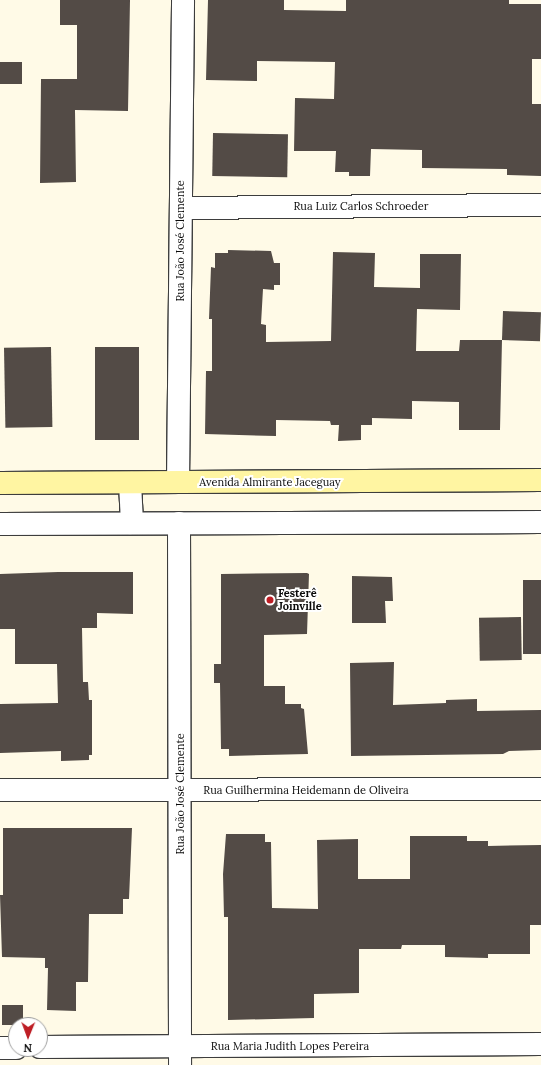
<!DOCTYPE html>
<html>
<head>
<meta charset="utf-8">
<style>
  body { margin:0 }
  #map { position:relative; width:541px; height:1065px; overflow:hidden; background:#fffae7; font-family:Lora,serif }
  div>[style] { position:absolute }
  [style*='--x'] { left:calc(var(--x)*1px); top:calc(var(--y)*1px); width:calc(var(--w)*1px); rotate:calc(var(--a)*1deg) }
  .building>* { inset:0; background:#534b46; transform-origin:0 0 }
  .roads { filter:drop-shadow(1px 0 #3d3d3d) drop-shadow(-1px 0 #3d3d3d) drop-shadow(0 1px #3d3d3d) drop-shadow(0 -1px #3d3d3d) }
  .street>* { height:22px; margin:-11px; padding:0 11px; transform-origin:11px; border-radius:11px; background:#fff }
  .secondary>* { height:22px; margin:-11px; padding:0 11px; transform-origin:11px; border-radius:11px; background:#fff5a2 }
  .dots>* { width:11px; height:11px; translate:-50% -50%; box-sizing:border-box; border:2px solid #fff; border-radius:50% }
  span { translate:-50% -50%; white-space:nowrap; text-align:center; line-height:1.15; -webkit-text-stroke:4px #fff; paint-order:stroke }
  .street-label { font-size:11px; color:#0a0a0a }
  .poi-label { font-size:11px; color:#0a0a0a; font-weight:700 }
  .left { translate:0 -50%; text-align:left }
  .north { position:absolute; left:8px; top:1017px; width:40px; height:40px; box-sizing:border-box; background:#fff; border:1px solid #9d9d9d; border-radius:50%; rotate:181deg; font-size:11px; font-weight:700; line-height:16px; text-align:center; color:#0a0a0a }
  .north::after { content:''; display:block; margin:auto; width:14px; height:18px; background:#be1e25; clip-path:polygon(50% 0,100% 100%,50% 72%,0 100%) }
</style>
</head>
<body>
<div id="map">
  <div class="building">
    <div style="clip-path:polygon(60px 0,130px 0,128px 111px,75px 110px,76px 182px,40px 183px,41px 79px,77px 79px,77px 25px,60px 25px)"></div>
    <div style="clip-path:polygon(208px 0,284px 0,284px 10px,346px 11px,346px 0,509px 0,509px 4px,541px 4px,541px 59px,532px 59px,532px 104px,541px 104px,541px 176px,507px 175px,507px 169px,422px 168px,422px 150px,371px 149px,370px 176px,349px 176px,349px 172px,335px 172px,336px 151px,294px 151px,295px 98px,334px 99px,335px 62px,257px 61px,257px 81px,206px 80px)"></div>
    <div style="left:0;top:62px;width:22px;height:22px"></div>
    <div style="left:213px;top:133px;width:75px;height:43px;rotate:1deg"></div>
    <div style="clip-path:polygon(228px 250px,271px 251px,274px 263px,280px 263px,280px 285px,274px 285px,274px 290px,263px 289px,261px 324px,266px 325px,266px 342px,331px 341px,333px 252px,375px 253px,374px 287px,420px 288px,420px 254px,461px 254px,460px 310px,417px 309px,416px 351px,459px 351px,460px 340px,502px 340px,500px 430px,459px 430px,459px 402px,412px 401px,412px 419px,372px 418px,372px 425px,361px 425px,361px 440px,338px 441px,339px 425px,331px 425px,330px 421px,276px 420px,276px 436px,205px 434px,206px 371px,212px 371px,212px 319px,209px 319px,211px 267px,215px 268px,215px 253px,228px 253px)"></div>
    <div style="left:503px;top:311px;width:38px;height:29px;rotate:2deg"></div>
    <div style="left:51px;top:347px;width:80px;height:47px;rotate:89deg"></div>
    <div style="left:95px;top:347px;width:44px;height:93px"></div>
    <div style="clip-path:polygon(58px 572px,133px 572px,133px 614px,97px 613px,97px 628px,82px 628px,83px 682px,88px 682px,89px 700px,92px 700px,92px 755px,89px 755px,89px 760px,61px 761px,61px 751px,0 753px,0 704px,58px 703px,57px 664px,15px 664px,15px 629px,0 629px,0 574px)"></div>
    <div style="clip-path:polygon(307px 573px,309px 574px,307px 634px,264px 635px,264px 686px,285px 686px,285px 704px,301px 704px,301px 708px,304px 709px,308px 754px,229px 756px,229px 749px,221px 749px,220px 683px,214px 683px,214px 664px,221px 664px,221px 574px)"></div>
    <div style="clip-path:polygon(352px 576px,392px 577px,393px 601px,385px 601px,386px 623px,352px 623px)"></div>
    <div style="left:541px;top:580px;width:74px;height:18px;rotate:90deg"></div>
    <div style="left:521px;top:617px;width:43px;height:42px;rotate:89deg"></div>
    <div style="clip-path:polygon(394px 662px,393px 705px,446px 703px,446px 700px,477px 699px,477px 711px,541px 710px,541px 750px,509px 751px,503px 754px,351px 756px,350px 663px)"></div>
    <div style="clip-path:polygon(3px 828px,132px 828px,129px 899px,123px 899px,123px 914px,89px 914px,88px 982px,76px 982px,76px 1011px,47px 1010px,48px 968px,45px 968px,45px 958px,2px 957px,0 895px,3px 895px)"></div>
    <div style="clip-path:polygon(226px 834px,265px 834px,265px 842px,271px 842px,272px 908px,318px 909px,317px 840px,358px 839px,358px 879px,410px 879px,410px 836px,467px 836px,467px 841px,488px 841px,488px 846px,541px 845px,541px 925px,530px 925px,530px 954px,488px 954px,488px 958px,445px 957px,445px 945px,402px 945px,401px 949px,359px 949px,359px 993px,314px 994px,314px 1018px,228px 1020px,228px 917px,224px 917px,223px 874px)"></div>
    <div style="left:2px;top:1005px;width:21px;height:20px"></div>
  </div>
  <div class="roads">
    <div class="street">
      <div style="--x:181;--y:208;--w:360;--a:-0.5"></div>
      <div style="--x:178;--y:482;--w:482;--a:-89.4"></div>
      <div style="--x:130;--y:483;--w:40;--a:87.1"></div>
      <div style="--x:179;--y:523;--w:542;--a:89.89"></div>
      <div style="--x:0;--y:524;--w:541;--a:-0.21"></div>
      <div style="--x:0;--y:790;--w:541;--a:-0.11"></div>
      <div style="--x:40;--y:1047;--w:501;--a:-0.34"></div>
      <div style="--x:0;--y:1048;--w:16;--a:0"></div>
    </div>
    <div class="secondary">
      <div style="--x:0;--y:483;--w:541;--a:-0.32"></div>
    </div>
  </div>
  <div class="dots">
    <div style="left:270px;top:600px;background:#be1e25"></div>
  </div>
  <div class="street-label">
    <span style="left:361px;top:206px">Rua Luiz Carlos Schroeder</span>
    <span style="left:180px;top:241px;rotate:-90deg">Rua João José Clemente</span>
    <span style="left:270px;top:482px">Avenida Almirante Jaceguay</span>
    <span style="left:306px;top:790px">Rua Guilhermina Heidemann de Oliveira</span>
    <span style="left:180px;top:794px;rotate:-90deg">Rua João José Clemente</span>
    <span style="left:290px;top:1046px">Rua Maria Judith Lopes Pereira</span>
  </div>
  <div class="poi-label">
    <span class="left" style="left:278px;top:600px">Festerê<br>Joinville</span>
  </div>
  <div class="north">N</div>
</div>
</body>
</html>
